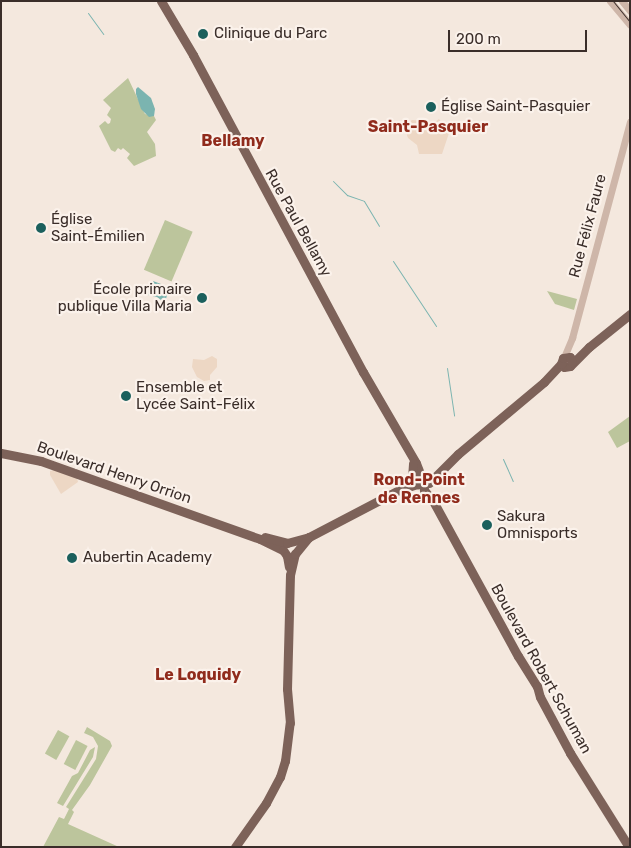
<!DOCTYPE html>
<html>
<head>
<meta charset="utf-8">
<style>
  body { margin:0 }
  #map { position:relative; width:631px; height:848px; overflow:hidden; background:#f4e8de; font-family:Rubik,sans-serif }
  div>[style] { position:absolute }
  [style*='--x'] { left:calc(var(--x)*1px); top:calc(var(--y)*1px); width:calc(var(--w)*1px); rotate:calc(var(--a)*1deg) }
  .green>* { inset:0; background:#bcc59c; transform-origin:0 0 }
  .plaza>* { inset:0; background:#edd7c4 }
  .water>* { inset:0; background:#7bb4b0 }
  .stream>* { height:1px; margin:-0.5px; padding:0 0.5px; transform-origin:0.5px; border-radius:0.5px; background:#7bb4b0 }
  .minor>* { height:7px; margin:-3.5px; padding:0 3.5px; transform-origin:3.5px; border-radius:3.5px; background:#ceb6a9 }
  .major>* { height:9px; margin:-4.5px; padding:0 4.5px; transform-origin:4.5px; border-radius:4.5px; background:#7d6259 }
  .tram>* { height:1px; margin:-0.5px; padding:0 0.5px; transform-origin:0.5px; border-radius:0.5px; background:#3a2d29 }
  .dots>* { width:14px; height:14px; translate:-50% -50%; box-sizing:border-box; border:2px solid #fbf2eb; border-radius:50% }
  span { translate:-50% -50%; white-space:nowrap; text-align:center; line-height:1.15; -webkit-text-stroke:4.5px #fbf2eb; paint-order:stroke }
  .poi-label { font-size:15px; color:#3a2d29 }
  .left { translate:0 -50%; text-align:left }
  .right { translate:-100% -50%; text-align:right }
  .street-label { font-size:15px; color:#3a2d29 }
  .neighbourhood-label { font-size:16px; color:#902b1c; font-weight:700 }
  .frame { position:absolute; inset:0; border:2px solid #3a2d29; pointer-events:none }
  .scale { position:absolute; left:448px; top:30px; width:139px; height:22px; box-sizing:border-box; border:2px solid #3a2d29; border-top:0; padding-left:6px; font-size:15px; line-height:18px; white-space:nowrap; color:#3a2d29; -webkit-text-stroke:4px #fbf2eb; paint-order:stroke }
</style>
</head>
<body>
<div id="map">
  <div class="green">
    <div style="clip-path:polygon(128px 78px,145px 114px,154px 116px,156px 120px,147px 132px,155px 144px,156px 156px,134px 166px,127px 158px,130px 154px,123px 148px,121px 150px,118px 148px,115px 152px,111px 150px,99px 126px,105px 121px,108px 124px,110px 123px,111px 119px,107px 115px,111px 108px,103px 100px)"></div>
    <div style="left:165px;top:220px;width:30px;height:54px;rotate:23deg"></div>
    <div style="clip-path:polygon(547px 291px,577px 299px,574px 310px,555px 304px)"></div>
    <div style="clip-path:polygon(630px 416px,630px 441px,617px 448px,608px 432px)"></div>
    <div style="clip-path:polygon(87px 727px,110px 741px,112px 746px,90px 785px,72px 810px,74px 812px,68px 824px,119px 847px,43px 847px,59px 817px,64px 819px,69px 809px,66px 807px,96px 759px,98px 746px,93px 737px,84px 733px)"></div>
    <div style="left:58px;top:730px;width:13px;height:27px;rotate:29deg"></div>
    <div style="left:76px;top:740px;width:13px;height:27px;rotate:27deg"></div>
    <div style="clip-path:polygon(95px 747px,93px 757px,63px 806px,57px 803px,72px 776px,78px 773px,90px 750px)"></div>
  </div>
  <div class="plaza">
    <div style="clip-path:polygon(439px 119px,449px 133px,442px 154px,419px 154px,417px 145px,408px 138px,404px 127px,412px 120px,435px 122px)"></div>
    <div style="clip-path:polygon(212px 356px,217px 359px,217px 367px,210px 375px,210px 380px,204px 381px,197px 377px,192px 367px,193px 359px,204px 360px)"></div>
    <div style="clip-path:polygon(54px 470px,77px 478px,78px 482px,61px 494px,50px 475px,50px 471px)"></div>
  </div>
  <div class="water">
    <div style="clip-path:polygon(138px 87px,151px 98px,155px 109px,154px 116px,149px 117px,141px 109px,136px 94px,136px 89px)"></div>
    <div style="clip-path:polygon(153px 281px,169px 287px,165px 303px,157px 297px,148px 295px,148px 287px)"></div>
  </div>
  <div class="stream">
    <div style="--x:88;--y:13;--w:26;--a:54"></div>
    <div style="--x:333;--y:181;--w:20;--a:45"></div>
    <div style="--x:347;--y:195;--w:18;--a:19"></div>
    <div style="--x:364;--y:201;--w:29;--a:59"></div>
    <div style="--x:393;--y:261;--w:78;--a:56.5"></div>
    <div style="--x:447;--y:368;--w:48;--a:81.5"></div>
    <div style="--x:503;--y:459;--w:24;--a:66"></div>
  </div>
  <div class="minor">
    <div style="--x:610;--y:1;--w:31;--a:50"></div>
    <div style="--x:622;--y:1;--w:13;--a:51"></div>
    <div style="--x:564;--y:357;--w:21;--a:-67"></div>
    <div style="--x:572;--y:338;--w:224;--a:-75"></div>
  </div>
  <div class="major">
    <div style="--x:161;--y:1;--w:63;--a:59.3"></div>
    <div style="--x:193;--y:55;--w:360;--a:61.8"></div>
    <div style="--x:363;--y:372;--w:105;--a:59.8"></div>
    <div style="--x:416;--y:463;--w:14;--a:69"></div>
    <div style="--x:421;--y:476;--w:9;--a:111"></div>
    <div style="--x:564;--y:367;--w:6;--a:-9"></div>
    <div style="--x:570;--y:366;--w:27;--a:-45"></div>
    <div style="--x:589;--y:347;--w:53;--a:-38.8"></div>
    <div style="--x:1;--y:453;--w:41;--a:11.3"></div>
    <div style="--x:41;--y:461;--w:232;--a:19.6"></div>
    <div style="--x:260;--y:539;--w:25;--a:26"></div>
    <div style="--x:283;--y:550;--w:7;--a:56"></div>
    <div style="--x:287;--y:556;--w:11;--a:80"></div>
    <div style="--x:423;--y:477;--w:13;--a:86"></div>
    <div style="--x:424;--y:490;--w:14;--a:51"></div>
    <div style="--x:433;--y:501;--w:177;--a:61.3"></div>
    <div style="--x:518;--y:656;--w:36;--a:58"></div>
    <div style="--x:537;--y:686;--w:11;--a:75"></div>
    <div style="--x:540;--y:697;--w:64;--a:61.8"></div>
    <div style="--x:570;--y:753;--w:111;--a:57.9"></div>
    <div style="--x:429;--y:483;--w:41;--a:-45"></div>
    <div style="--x:458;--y:454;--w:112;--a:-39.9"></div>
    <div style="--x:544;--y:382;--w:25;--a:-47"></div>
    <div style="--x:561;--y:364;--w:6;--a:-72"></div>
    <div style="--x:563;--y:358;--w:7;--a:-8"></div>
    <div style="--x:570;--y:357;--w:6;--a:72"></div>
    <div style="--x:402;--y:488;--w:14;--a:-45"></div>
    <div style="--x:412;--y:478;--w:15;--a:-86"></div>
    <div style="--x:265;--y:537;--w:23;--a:15"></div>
    <div style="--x:287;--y:543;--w:23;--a:-15"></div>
    <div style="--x:309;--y:537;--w:102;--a:-27.6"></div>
    <div style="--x:399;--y:490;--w:20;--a:-18"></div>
    <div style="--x:235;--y:847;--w:54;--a:-54.8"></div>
    <div style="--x:266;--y:803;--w:30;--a:-62"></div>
    <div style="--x:280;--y:777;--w:17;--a:-73"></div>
    <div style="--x:285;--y:761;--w:38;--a:-83"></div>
    <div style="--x:290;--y:723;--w:34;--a:-95"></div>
    <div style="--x:287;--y:689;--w:114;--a:-88.5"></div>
    <div style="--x:290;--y:575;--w:22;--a:-77"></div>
    <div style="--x:295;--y:554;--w:22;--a:-51"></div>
  </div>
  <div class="tram">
    <div style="--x:613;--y:1;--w:27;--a:51"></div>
  </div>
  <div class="dots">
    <div style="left:203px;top:34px;background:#1b605d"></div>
    <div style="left:431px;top:107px;background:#1b605d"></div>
    <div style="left:41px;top:228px;background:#1b605d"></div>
    <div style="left:202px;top:298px;background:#1b605d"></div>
    <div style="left:126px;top:396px;background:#1b605d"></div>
    <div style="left:487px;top:525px;background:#1b605d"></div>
    <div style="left:72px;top:558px;background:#1b605d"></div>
  </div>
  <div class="poi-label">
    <span class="left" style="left:214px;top:34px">Clinique du Parc</span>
    <span class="left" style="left:441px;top:107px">Église Saint-Pasquier</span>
    <span class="left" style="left:51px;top:228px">Église<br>Saint-Émilien</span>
    <span class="right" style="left:192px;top:298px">École primaire<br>publique Villa Maria</span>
    <span class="left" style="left:136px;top:396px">Ensemble et<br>Lycée Saint-Félix</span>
    <span class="left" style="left:497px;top:525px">Sakura<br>Omnisports</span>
    <span class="left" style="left:83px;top:558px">Aubertin Academy</span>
  </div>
  <div class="street-label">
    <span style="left:298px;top:223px;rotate:61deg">Rue Paul Bellamy</span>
    <span style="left:588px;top:226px;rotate:-75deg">Rue Félix Faure</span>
    <span style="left:114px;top:473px;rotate:19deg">Boulevard Henry Orrion</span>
    <span style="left:541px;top:669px;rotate:61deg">Boulevard Robert Schuman</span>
  </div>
  <div class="neighbourhood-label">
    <span style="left:428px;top:127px">Saint-Pasquier</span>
    <span style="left:233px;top:141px">Bellamy</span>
    <span style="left:419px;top:489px">Rond-Point<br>de Rennes</span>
    <span style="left:198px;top:675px">Le Loquidy</span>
  </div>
  <div class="frame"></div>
  <div class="scale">200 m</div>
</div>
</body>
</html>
